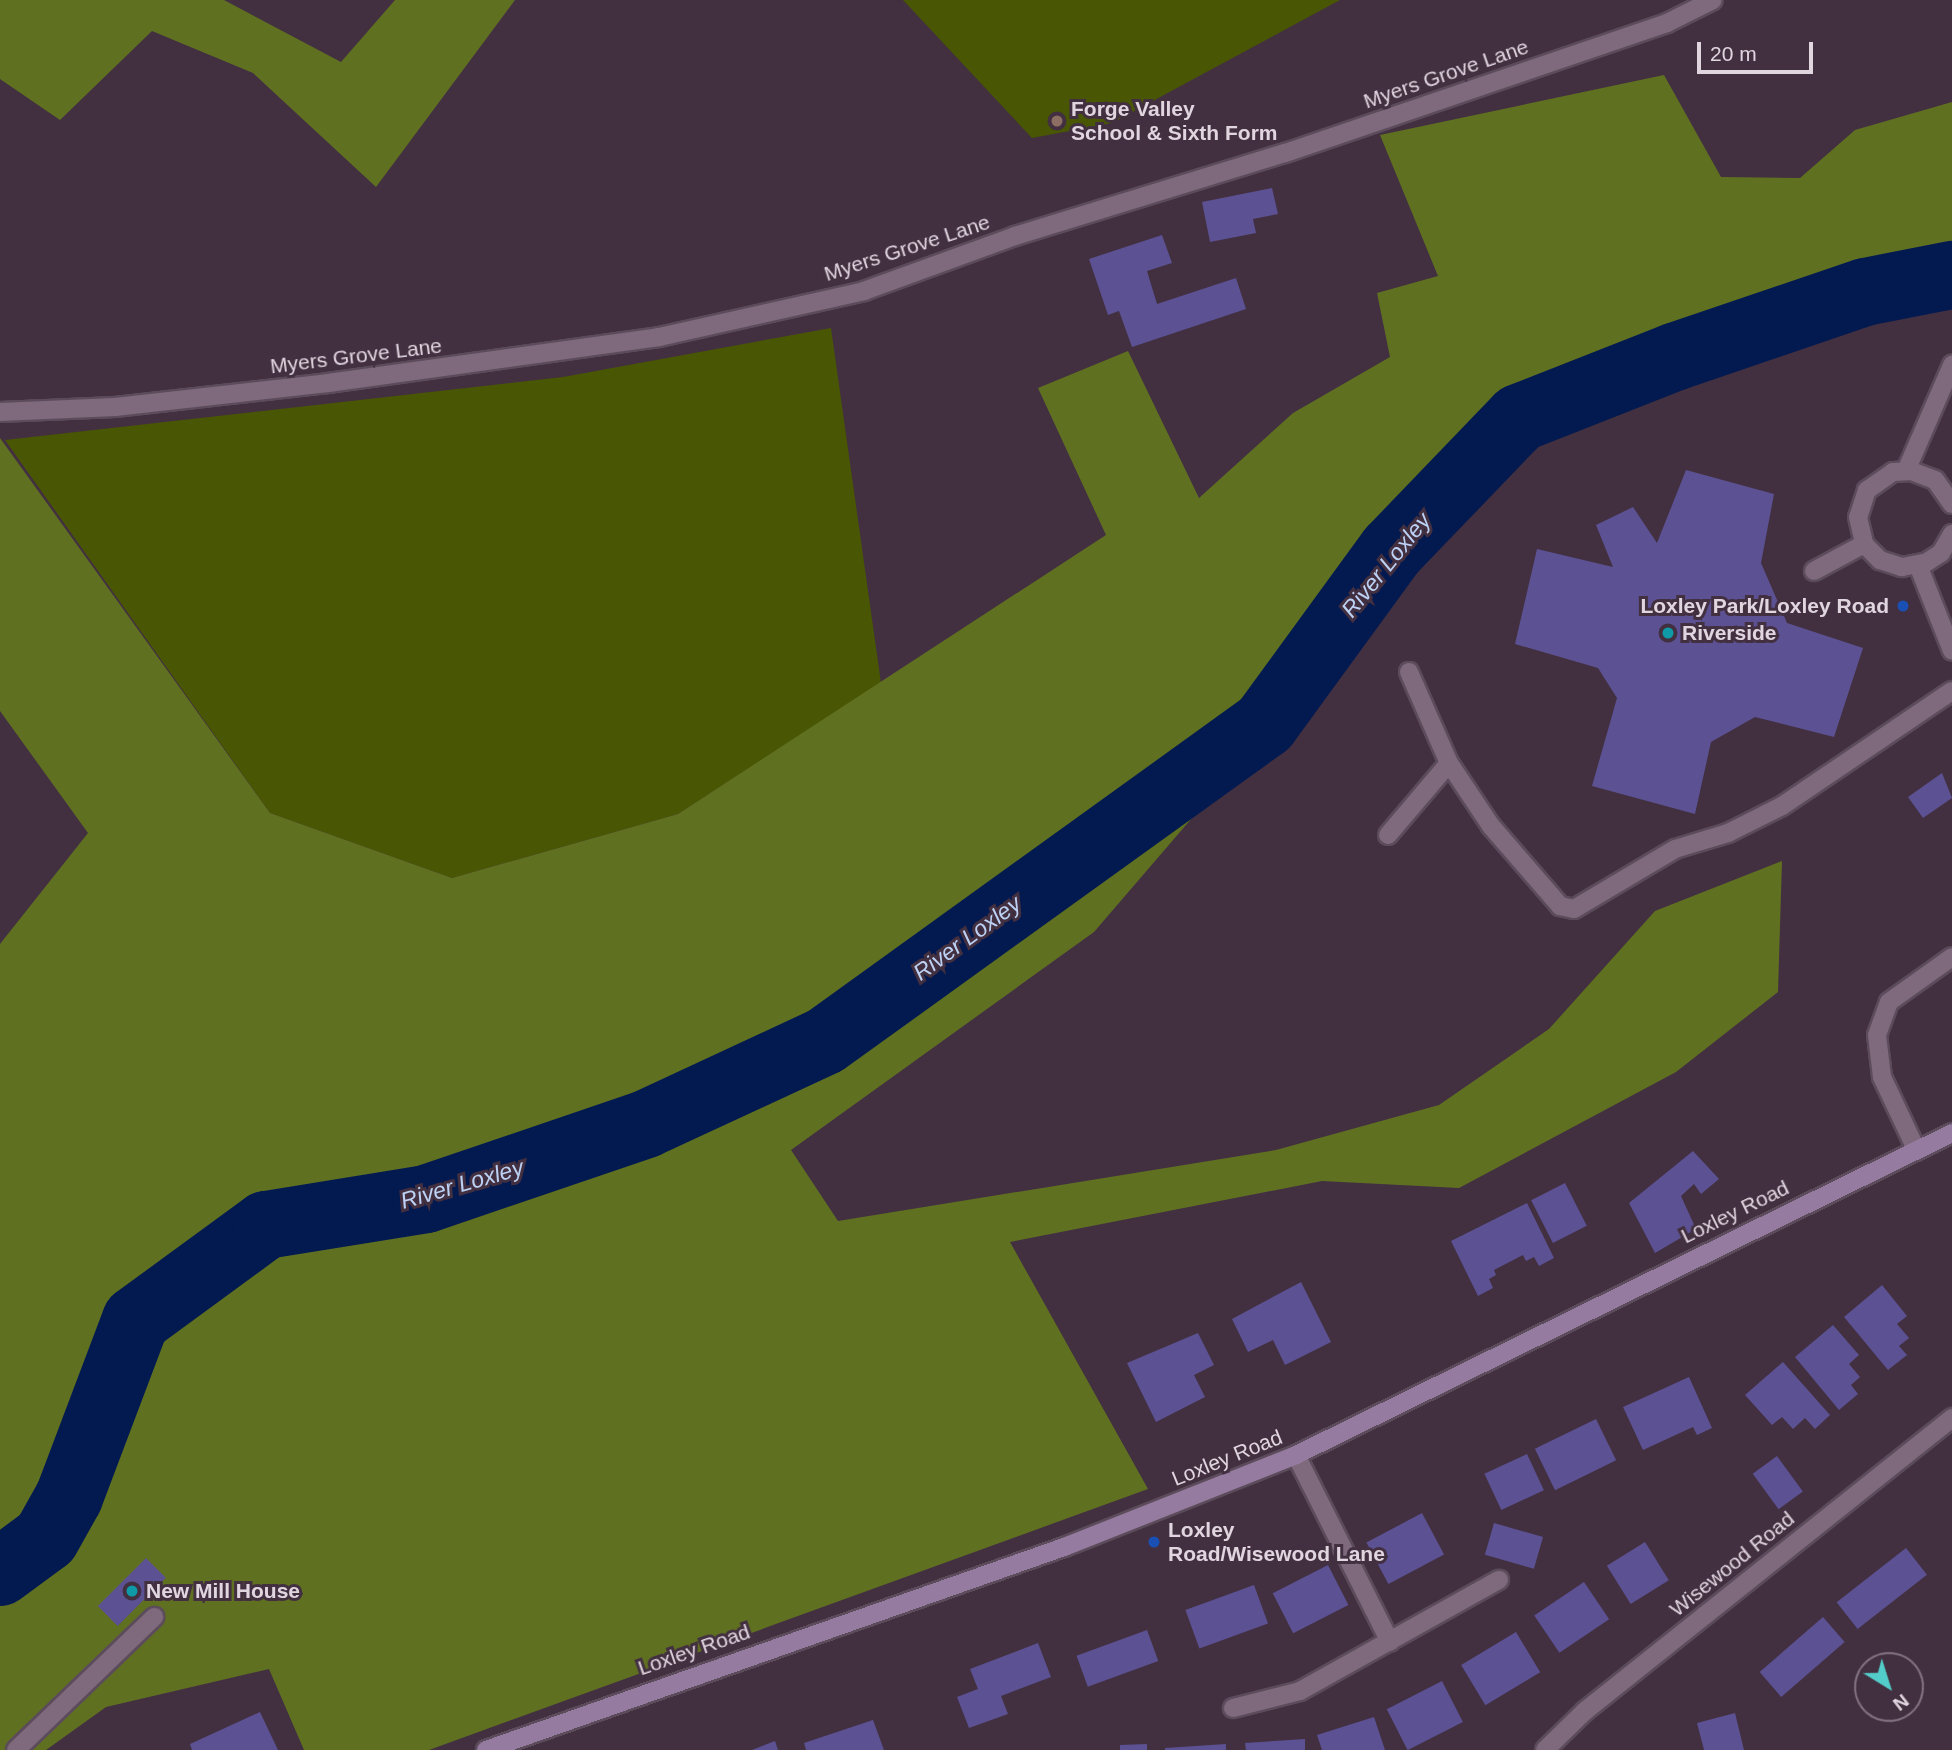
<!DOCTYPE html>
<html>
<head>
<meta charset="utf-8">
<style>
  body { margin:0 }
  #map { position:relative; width:1952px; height:1750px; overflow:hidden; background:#423041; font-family:Arial,sans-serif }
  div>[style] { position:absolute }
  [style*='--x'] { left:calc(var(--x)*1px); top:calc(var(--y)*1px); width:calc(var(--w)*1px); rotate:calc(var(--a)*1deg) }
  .green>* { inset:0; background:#495603 }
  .forest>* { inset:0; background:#607021 }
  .river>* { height:68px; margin:-34px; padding:0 34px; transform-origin:34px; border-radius:34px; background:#031a50 }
  .building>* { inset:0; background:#5c5192; transform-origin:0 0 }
  .roads { filter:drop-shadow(2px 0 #5c4c5b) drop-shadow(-2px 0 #5c4c5b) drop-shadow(0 2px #5c4c5b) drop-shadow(0 -2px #5c4c5b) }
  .service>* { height:18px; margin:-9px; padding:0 9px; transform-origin:9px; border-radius:9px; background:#7f6a7d }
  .minor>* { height:18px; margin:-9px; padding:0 9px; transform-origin:9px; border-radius:9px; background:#7f6a7d }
  .secondary>* { height:18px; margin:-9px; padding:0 9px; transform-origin:9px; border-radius:9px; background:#967ba0 }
  .dots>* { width:19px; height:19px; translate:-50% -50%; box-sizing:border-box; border:4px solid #423041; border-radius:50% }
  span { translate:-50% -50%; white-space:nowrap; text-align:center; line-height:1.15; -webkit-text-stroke:6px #423041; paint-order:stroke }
  .street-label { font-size:21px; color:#e1d5e0 }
  .poi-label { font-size:21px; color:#e1d5e0; font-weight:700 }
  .left { translate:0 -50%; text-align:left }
  .right { translate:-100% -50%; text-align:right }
  .water-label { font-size:23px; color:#bdd1f4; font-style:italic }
  .north { position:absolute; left:1854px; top:1652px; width:70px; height:70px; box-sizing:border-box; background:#423041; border:2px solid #827281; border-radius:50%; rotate:142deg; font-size:19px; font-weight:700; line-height:28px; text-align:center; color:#e1d5e0 }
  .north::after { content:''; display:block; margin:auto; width:24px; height:32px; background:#53cdc9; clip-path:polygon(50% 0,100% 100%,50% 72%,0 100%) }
  .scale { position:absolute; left:1697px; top:42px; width:116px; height:32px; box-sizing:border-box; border:4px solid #e1d5e0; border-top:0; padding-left:9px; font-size:21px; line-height:24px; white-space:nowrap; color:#e1d5e0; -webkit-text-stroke:5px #423041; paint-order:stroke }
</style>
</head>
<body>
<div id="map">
  <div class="green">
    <div style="clip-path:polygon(903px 0,1340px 0,1112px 123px,1032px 138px)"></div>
    <div style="clip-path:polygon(831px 328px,881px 683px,678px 814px,452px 878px,270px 813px,5px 440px,563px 377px)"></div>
  </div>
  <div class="forest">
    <div style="clip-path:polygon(0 0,224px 0,341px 62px,395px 0,515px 0,376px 187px,253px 73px,152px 31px,60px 120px,0 79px)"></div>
    <div style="clip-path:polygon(1664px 75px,1721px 177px,1800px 178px,1855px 130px,1952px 102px,1952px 280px,1845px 298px,1705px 342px,1404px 528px,1319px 633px,1259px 740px,1094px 932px,791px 1150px,838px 1221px,1276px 1150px,1439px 1105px,1549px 1029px,1655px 911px,1782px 861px,1778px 992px,1676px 1072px,1459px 1188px,1322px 1181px,1010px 1242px,1148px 1489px,429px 1750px,304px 1750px,269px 1669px,106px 1707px,46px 1750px,0 1750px,0 944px,88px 833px,0 711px,0 438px,270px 813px,452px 878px,678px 814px,1106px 535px,1038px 388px,1128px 351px,1199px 498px,1293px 413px,1390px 357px,1377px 293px,1438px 276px,1380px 135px)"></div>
  </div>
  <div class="river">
    <div style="--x:0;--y:1572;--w:57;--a:-36.5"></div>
    <div style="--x:46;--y:1538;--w:47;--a:-60.7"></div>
    <div style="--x:69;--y:1497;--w:189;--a:-69.3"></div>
    <div style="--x:136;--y:1320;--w:161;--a:-36.2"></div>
    <div style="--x:266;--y:1225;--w:162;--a:-9.2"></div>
    <div style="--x:426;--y:1199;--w:232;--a:-18.8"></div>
    <div style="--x:646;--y:1124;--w:197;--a:-24.9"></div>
    <div style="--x:825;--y:1041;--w:542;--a:-35.77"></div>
    <div style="--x:1265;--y:724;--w:215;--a:-53.9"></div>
    <div style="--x:1392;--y:550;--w:183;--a:-46.1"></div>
    <div style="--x:1519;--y:418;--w:167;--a:-21.5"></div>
    <div style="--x:1674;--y:357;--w:202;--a:-18.8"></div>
    <div style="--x:1865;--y:292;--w:89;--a:-11.1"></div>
  </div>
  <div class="building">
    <div style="clip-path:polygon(1272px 188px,1278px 214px,1253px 219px,1256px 233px,1210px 242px,1202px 202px)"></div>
    <div style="clip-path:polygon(1162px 235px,1172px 263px,1147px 271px,1157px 304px,1236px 278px,1246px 309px,1132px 347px,1119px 311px,1108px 315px,1089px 259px)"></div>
    <div style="clip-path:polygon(1686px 470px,1774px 494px,1761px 563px,1787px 623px,1863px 648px,1834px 737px,1755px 717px,1711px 742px,1695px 814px,1592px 786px,1617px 698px,1598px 668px,1515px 644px,1537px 549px,1613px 567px,1596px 525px,1633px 507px,1657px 543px)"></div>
    <div style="clip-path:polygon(1942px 773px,1952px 798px,1923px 818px,1908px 797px)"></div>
    <div style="clip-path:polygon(1693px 1151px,1719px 1179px,1701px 1194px,1694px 1184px,1681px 1196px,1696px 1229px,1655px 1253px,1629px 1203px)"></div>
    <div style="left:1565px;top:1183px;width:48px;height:38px;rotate:63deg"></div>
    <div style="clip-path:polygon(1527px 1203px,1554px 1258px,1539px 1266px,1534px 1257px,1526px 1261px,1523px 1255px,1494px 1270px,1496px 1275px,1489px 1279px,1493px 1288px,1478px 1296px,1451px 1241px)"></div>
    <div style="clip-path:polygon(1301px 1282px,1331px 1342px,1285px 1365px,1273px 1340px,1248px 1352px,1232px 1319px)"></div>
    <div style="clip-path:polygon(1882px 1285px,1907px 1316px,1897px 1324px,1909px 1338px,1899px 1346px,1907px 1355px,1888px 1370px,1844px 1317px)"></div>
    <div style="clip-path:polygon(1833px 1325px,1859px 1355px,1849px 1364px,1860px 1377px,1851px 1385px,1858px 1394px,1839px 1410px,1795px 1357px)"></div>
    <div style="clip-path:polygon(1198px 1333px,1214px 1365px,1194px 1375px,1205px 1397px,1156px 1422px,1127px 1363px)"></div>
    <div style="clip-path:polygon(1783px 1362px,1830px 1415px,1815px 1429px,1805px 1418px,1793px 1429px,1782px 1417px,1772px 1425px,1745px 1395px)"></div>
    <div style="clip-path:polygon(1689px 1377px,1712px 1428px,1697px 1435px,1693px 1427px,1643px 1450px,1623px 1407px)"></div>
    <div style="left:1596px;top:1419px;width:46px;height:68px;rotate:64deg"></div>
    <div style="left:1527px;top:1454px;width:40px;height:47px;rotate:65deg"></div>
    <div style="left:1777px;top:1456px;width:44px;height:30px;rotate:54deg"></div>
    <div style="left:1422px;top:1513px;width:47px;height:63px;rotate:62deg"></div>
    <div style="left:1494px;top:1523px;width:51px;height:33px;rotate:16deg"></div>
    <div style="left:1645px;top:1542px;width:45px;height:45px;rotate:58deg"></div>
    <div style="left:1906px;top:1548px;width:34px;height:88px;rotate:52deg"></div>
    <div style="left:146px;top:1558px;width:28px;height:68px;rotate:45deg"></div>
    <div style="left:1328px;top:1565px;width:45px;height:62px;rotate:63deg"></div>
    <div style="left:1584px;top:1582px;width:45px;height:60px;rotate:56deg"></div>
    <div style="left:1254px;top:1585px;width:41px;height:73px;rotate:70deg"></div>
    <div style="left:1823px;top:1617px;width:33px;height:84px;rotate:49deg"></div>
    <div style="left:1147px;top:1630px;width:33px;height:75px;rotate:70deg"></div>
    <div style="left:1516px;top:1632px;width:47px;height:64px;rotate:59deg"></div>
    <div style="clip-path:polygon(1038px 1643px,1051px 1677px,1001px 1696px,1008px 1714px,969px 1728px,957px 1697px,978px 1689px,970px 1669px)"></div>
    <div style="left:1442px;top:1681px;width:46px;height:62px;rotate:63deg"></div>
    <div style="clip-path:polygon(260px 1712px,278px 1750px,192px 1750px,190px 1744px)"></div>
    <div style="clip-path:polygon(1735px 1713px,1744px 1750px,1704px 1750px,1697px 1723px)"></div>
    <div style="clip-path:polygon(1374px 1717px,1385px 1750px,1322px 1750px,1317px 1735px)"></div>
    <div style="clip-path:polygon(873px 1720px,884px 1750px,806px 1750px,804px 1743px)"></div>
    <div style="clip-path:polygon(1305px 1739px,1305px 1750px,1246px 1750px,1245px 1743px)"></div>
    <div style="clip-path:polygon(775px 1741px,778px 1750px,752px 1750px)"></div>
    <div style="clip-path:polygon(1147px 1744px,1147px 1750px,1120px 1750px,1120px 1745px)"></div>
    <div style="clip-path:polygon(1226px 1744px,1226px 1750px,1165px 1750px,1165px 1748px)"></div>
  </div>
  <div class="roads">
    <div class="service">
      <div style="--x:1906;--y:471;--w:116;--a:-66.5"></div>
      <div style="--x:1952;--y:504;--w:29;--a:-125"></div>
      <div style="--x:1935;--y:480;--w:25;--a:-159"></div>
      <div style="--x:1912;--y:471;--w:19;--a:177"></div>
      <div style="--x:1893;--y:472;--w:32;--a:145"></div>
      <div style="--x:1867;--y:490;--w:28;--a:108"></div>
      <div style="--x:1858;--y:517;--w:28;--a:77"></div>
      <div style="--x:1864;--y:544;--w:23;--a:45"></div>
      <div style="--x:1880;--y:560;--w:23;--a:18"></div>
      <div style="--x:1902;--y:567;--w:25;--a:-11"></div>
      <div style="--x:1927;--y:562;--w:17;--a:-33"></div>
      <div style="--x:1941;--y:553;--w:22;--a:-60"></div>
      <div style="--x:1918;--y:565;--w:92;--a:68.4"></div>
      <div style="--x:1814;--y:571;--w:57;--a:-28.4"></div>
      <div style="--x:1409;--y:672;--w:99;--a:66.3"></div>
      <div style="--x:1449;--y:763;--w:76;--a:56.3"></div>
      <div style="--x:1491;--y:826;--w:106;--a:49.2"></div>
      <div style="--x:1560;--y:906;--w:14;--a:12"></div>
      <div style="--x:1574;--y:909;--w:117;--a:-30.7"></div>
      <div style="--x:1675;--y:849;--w:55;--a:-16.8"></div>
      <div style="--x:1728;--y:833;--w:60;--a:-26.6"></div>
      <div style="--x:1782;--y:806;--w:205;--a:-34.1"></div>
      <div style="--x:1388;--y:835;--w:94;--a:-49.7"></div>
      <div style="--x:1916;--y:1149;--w:80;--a:-115.3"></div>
      <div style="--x:1882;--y:1077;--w:42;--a:-96.8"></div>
      <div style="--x:1877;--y:1035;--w:35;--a:-70"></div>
      <div style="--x:1889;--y:1002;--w:77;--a:-35.5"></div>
      <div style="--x:1296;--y:1455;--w:209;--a:63.3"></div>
      <div style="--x:1233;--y:1708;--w:69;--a:-14.2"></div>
      <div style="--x:1300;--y:1691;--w:228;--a:-29.2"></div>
      <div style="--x:16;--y:1750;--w:192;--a:-43.9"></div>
    </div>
    <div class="minor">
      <div style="--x:0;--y:412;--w:115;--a:-2.5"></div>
      <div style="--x:115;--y:407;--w:214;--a:-6.4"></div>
      <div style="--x:328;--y:383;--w:334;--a:-7.9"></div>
      <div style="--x:659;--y:337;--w:210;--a:-12.6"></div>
      <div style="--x:864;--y:291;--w:161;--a:-20"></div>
      <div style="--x:1015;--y:236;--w:282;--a:-17.1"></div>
      <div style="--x:1285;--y:153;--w:404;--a:-18.8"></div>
      <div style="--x:1667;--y:23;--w:51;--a:-26.6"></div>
      <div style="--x:1545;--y:1750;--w:56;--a:-44.3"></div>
      <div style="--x:1585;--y:1711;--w:470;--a:-38.6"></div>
    </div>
    <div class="secondary">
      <div style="--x:486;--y:1750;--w:613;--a:-19.35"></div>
      <div style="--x:1064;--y:1547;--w:250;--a:-21.6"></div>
      <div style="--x:1296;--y:1455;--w:731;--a:-26.14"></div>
    </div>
  </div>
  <div class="dots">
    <div style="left:1057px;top:121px;background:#8d6e63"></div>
    <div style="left:1903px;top:606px;background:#1a4fb4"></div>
    <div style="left:1668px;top:633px;background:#0f9aa8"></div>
    <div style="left:1154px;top:1542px;background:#1a4fb4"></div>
    <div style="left:132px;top:1591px;background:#0f9aa8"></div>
  </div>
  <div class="street-label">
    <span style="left:1446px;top:74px;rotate:-19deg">Myers Grove Lane</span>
    <span style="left:907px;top:248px;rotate:-18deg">Myers Grove Lane</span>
    <span style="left:356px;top:356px;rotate:-7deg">Myers Grove Lane</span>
    <span style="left:1735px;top:1212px;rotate:-26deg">Loxley Road</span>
    <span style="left:1227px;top:1458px;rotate:-22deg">Loxley Road</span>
    <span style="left:1732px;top:1564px;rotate:-39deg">Wisewood Road</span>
    <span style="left:694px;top:1650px;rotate:-19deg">Loxley Road</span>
  </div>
  <div class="poi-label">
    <span class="left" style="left:1071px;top:121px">Forge Valley<br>School &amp; Sixth Form</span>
    <span class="right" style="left:1889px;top:606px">Loxley Park/Loxley Road</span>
    <span class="left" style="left:1682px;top:633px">Riverside</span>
    <span class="left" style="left:1168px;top:1542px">Loxley<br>Road/Wisewood Lane</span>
    <span class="left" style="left:146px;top:1591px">New Mill House</span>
  </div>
  <div class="water-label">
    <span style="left:1386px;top:565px;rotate:-51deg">River Loxley</span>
    <span style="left:967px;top:938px;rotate:-36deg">River Loxley</span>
    <span style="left:462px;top:1184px;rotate:-16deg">River Loxley</span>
  </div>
  <div class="north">N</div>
  <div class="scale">20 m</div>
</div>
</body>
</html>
